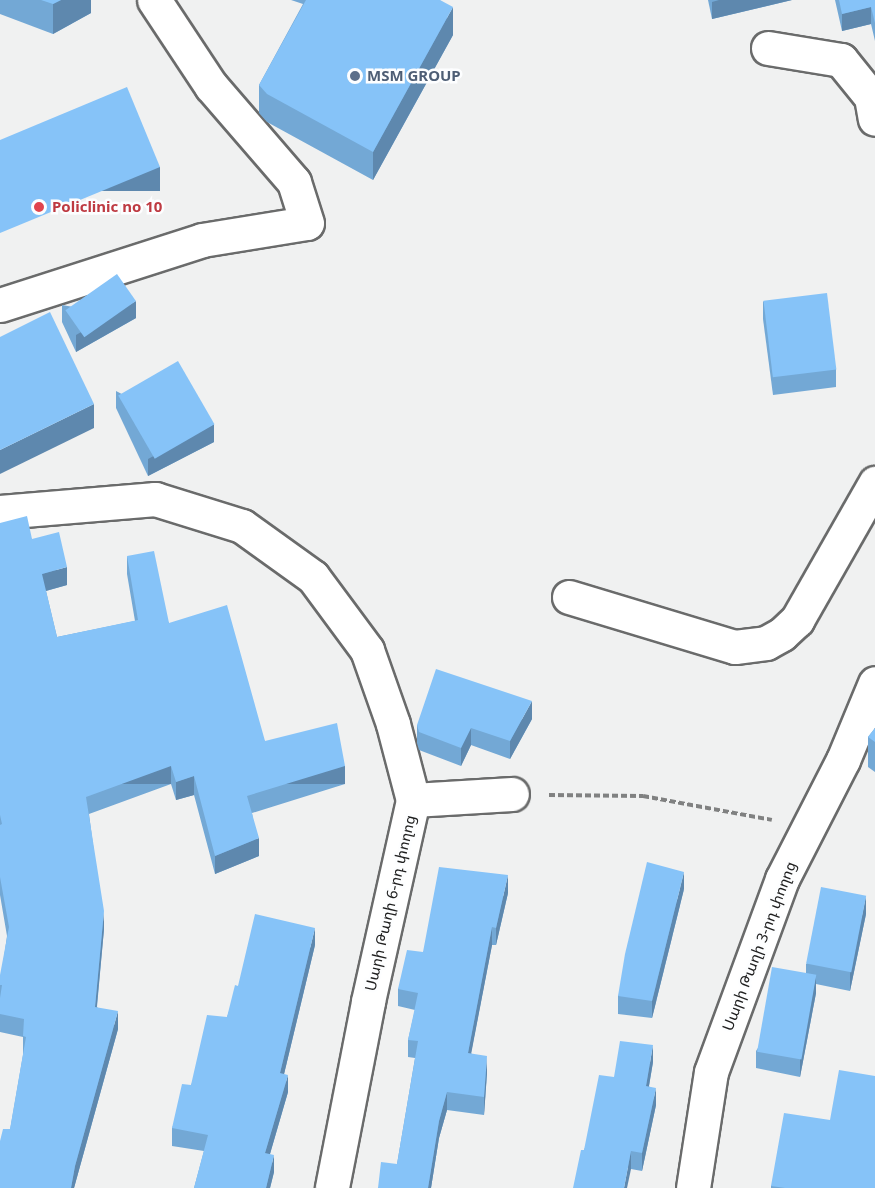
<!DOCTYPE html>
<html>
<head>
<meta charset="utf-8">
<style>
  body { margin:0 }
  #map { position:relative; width:875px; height:1188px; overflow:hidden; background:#f0f1f1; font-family:"Noto Sans","Noto Sans Armenian",sans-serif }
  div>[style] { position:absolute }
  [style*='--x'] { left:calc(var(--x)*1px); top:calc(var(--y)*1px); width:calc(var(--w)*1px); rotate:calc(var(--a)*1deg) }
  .path>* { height:4px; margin-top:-2px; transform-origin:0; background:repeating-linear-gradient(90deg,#808181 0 6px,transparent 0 9px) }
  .roads { filter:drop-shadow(2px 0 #6a6b6b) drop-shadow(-2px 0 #6a6b6b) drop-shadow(0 2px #6a6b6b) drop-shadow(0 -2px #6a6b6b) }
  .minor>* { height:33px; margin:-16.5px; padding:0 16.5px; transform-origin:16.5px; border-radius:16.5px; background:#fff }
  .wall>* { inset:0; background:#73a8d5 }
  .shaded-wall>* { inset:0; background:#5e88ae; transform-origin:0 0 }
  .building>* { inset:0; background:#86c3f8; transform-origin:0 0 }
  .dots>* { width:16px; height:16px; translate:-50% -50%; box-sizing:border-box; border:3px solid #fdfeff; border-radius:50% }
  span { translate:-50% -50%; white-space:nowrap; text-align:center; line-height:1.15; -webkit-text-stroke:5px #fdfeff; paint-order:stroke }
  .service-label { font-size:15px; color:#4e5e75; font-weight:700 }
  .left { translate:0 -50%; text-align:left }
  .health-label { font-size:15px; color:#be3a42; font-weight:700 }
  .street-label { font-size:15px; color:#1e1e1e }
</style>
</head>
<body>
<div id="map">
  <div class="path">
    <div style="--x:549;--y:795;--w:94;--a:0.6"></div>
    <div style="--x:643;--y:796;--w:131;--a:10.5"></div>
  </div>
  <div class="roads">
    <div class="minor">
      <div style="--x:768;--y:48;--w:74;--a:9.3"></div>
      <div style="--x:841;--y:60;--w:48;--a:51"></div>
      <div style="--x:871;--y:97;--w:22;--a:80"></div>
      <div style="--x:0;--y:305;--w:212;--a:-17.8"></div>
      <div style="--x:202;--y:240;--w:106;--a:-9.2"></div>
      <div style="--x:307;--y:223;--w:43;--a:-107.6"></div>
      <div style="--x:294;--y:182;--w:127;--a:-130.8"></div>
      <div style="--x:211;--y:86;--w:103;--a:-123.5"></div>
      <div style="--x:0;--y:512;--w:156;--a:-4.8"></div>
      <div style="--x:155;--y:499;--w:91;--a:17.2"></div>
      <div style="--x:242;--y:526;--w:87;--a:35.7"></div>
      <div style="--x:313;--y:577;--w:91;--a:53.5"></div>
      <div style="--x:367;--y:650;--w:78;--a:70.6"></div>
      <div style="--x:393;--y:724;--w:79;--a:75.3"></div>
      <div style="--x:413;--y:800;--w:207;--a:102.6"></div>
      <div style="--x:368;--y:1002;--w:189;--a:101"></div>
      <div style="--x:569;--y:597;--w:173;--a:16.8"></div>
      <div style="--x:735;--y:647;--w:31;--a:-7"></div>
      <div style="--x:766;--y:643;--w:18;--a:-29"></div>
      <div style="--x:782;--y:634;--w:21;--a:-43"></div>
      <div style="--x:797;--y:620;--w:158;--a:-60.3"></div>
      <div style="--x:413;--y:800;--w:99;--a:-3.5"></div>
      <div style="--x:693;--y:1188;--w:117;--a:-81.2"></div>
      <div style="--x:711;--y:1072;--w:206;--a:-69.8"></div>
      <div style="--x:782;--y:879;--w:134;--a:-62.9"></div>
      <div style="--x:843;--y:760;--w:83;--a:-67.4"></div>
    </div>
  </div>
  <div class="wall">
    <div style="clip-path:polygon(0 0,91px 0,91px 13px,53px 34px,0 14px)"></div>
    <div style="clip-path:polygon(291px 0,440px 0,453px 35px,373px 180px,267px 122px,259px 113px,259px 85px,303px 4px)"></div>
    <div style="clip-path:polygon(708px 0,792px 0,712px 19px)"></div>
    <div style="clip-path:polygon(835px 0,875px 0,875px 41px,871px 24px,842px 31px)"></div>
    <div style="clip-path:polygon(763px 301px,836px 369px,836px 387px,773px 395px,763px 319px)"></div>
    <div style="clip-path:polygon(62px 305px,136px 318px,76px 352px,62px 322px)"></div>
    <div style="clip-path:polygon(116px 391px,214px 442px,148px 476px,116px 408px)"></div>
    <div style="clip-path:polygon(0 523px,32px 539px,67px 585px,46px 591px,57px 637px,135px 621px,127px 574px,127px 556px,169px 623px,265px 741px,345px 784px,252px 813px,259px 856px,215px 874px,194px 795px,176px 800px,171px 784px,89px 814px,104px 929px,97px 1007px,118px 1029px,74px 1188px,0 1188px,23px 1055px,23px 1037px,0 1032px,0 985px,7px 936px,0 895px)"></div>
    <div style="clip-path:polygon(532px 719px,510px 759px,471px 745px,461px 766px,419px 750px,417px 743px,417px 725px)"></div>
    <div style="clip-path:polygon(875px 728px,875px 772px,868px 767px,868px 737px)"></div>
    <div style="clip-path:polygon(684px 889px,652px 1018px,618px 1014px,618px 996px)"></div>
    <div style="clip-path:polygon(508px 893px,496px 945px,492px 945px,471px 1053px,487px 1073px,484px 1115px,447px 1110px,439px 1138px,431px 1188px,378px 1188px,397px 1164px,415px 1058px,408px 1057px,408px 1040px,415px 1010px,398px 1006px,398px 989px,423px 952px)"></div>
    <div style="clip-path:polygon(866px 914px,850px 991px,816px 984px,816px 993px,800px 1077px,756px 1068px,756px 1051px,806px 973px,806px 964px)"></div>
    <div style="clip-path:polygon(315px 945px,284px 1074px,288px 1092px,270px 1154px,274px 1172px,270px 1188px,194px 1188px,204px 1151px,172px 1146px,172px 1128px,191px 1085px,227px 1017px,238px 986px)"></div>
    <div style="clip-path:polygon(653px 1062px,649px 1086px,656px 1105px,642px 1171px,631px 1169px,584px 1150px,614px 1077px)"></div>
    <div style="clip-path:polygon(830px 1120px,875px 1188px,771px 1188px,771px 1186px)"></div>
  </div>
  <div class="shaded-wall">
    <div style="clip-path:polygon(61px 0,91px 0,91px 13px,53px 34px,53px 4px)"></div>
    <div style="clip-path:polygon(719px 0,792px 0,712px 19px,712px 2px)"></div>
    <div style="clip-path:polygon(453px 7px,453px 35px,373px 180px,373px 152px)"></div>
    <div style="clip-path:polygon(871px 7px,871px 24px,842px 31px,842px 14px)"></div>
    <div style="left:160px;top:167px;width:24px;height:173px;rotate:90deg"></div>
    <div style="clip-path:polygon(136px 301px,136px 318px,76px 352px,76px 335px)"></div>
    <div style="clip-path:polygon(94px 404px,94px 428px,0 474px,0 450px)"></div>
    <div style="clip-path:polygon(214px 424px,214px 442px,148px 476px,148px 459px)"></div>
    <div style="clip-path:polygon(67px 567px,67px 585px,42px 592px,42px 574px)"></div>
    <div style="clip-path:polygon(532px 701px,532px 719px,510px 759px,510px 741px)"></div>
    <div style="clip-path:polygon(471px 728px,471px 745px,461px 766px,461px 748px)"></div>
    <div style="left:171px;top:766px;width:18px;height:90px;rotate:90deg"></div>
    <div style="left:345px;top:766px;width:18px;height:102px;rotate:90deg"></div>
    <div style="clip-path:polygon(194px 776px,194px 795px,176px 800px,176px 782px)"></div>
    <div style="clip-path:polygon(259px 838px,259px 856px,215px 874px,215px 856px)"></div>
    <div style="clip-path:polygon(684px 872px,684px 889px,652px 1018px,652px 1001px)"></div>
    <div style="clip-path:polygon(508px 875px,508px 893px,496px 945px,496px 928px)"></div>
    <div style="clip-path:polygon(866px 896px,866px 914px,850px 991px,850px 974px)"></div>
    <div style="clip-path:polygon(104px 911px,104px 929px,95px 1025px,95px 1007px)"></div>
    <div style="clip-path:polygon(492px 927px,492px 945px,468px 1070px,468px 1053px)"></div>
    <div style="clip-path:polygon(315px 928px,315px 945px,280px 1091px,280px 1073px)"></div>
    <div style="clip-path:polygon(816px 975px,816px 993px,800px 1077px,800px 1059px)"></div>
    <div style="clip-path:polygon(118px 1011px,118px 1029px,74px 1188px,71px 1188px,75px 1166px)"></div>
    <div style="clip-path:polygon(653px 1045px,653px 1062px,646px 1103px,646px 1086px)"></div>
    <div style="clip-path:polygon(487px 1056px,487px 1073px,484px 1115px,484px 1097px)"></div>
    <div style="clip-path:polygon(288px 1075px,288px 1092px,265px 1171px,265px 1153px)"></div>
    <div style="clip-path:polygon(656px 1088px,656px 1105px,642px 1171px,642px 1153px)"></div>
    <div style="clip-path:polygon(447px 1092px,447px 1110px,439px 1138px,431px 1188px,428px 1188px,439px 1121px)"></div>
    <div style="clip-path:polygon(631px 1151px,631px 1169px,627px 1188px,624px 1188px)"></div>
    <div style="clip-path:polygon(274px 1155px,274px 1172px,270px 1188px,266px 1188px)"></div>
  </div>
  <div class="building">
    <div style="clip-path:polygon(41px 0,61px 0,53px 4px)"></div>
    <div style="clip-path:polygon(306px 0,440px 0,453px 7px,373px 152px,267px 94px,259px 85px)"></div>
    <div style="clip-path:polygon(839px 0,875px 0,875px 23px,871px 7px,842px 14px)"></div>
    <div style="clip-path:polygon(127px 87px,160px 167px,0 233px,0 140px)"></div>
    <div style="left:117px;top:274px;width:33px;height:63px;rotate:55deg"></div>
    <div style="left:827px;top:293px;width:77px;height:64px;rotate:83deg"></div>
    <div style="clip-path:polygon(50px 312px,94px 404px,0 450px,0 337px)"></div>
    <div style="left:178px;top:361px;width:73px;height:69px;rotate:60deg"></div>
    <div style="clip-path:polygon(27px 516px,32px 539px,59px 532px,67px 567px,42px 574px,57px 637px,138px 620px,127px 556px,154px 551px,169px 623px,227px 605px,265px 741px,337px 723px,345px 766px,247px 796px,259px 838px,215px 856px,194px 776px,176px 782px,171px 766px,86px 797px,104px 911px,95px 1007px,118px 1011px,75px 1166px,71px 1188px,0 1188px,0 1141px,3px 1129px,10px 1129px,26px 1037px,23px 1036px,24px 1019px,0 1014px,0 998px,2px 985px,0 985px,0 975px,9px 927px,0 877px,0 825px,2px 824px,0 815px,0 523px)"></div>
    <div style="clip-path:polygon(436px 669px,532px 701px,510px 741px,471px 728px,461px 748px,419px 732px,417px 725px)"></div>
    <div style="clip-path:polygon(875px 728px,875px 742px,868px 737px)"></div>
    <div style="clip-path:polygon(647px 862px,684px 872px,652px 1001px,618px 996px,625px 954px)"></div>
    <div style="clip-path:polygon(439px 867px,508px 875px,496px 928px,492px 927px,468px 1053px,487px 1056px,484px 1097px,447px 1092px,439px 1121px,428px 1188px,378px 1188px,381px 1162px,397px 1164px,418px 1041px,408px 1040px,418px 993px,398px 989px,407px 950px,423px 952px)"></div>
    <div style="left:821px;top:887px;width:46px;height:78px;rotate:11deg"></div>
    <div style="clip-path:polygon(255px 914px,315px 928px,280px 1073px,288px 1075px,265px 1153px,274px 1155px,266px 1188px,194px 1188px,208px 1135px,172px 1128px,182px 1084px,191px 1085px,207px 1015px,227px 1017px,235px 985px,238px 986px)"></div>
    <div style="left:772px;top:967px;width:45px;height:86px;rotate:10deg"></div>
    <div style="clip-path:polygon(620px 1041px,653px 1045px,646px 1086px,656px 1088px,642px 1153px,631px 1151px,624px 1188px,573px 1188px,581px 1150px,584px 1150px,599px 1075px,614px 1077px)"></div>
    <div style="clip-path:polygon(839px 1070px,875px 1076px,875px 1188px,785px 1188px,771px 1186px,784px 1113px,830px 1120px)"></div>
  </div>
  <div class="dots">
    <div style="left:355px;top:76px;background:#5c6f8a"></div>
    <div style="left:39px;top:207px;background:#e0444e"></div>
  </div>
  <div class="service-label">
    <span class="left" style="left:367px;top:76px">MSM GROUP</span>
  </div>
  <div class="health-label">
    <span class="left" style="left:52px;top:207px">Policlinic no 10</span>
  </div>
  <div class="street-label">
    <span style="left:390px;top:903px;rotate:-77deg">Սարի Թաղի 6-րդ փողոց</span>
    <span style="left:759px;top:946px;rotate:-69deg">Սարի Թաղի 3-րդ փողոց</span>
  </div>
</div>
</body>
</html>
